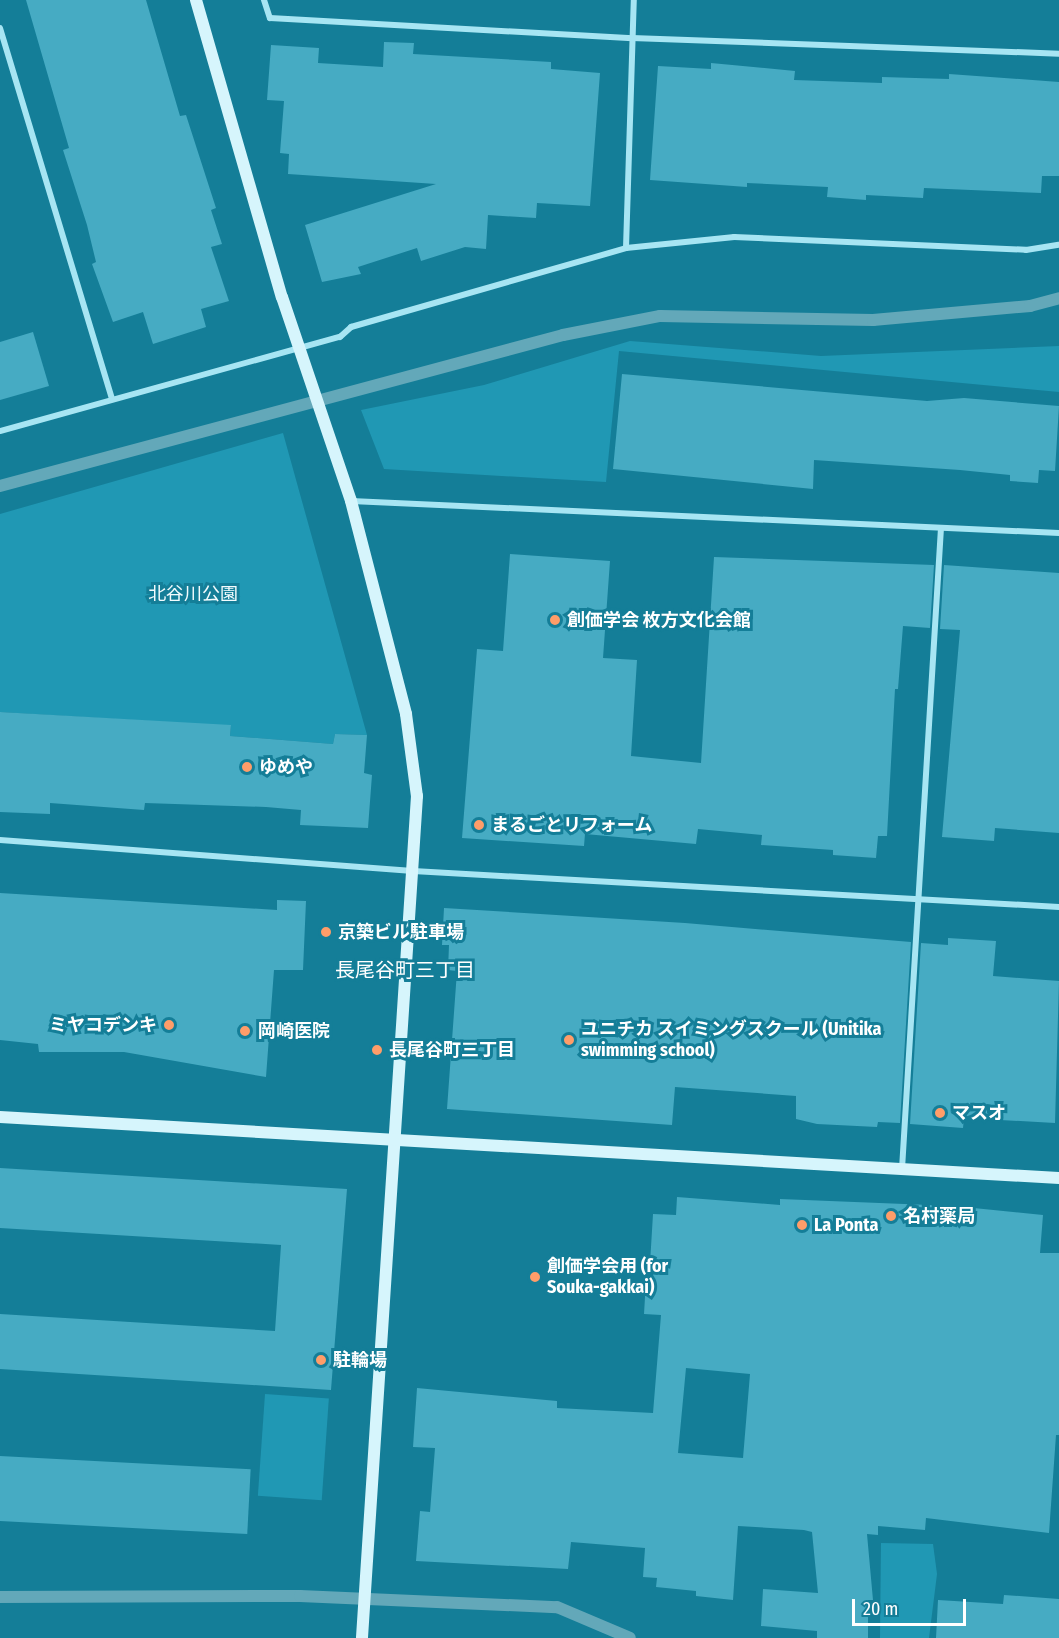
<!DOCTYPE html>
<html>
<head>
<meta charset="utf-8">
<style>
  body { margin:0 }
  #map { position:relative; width:1059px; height:1638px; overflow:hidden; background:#147e98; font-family:"Fira Sans Condensed","Noto Sans JP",sans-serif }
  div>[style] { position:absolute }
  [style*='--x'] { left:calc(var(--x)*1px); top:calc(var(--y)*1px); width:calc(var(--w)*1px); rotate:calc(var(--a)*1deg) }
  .green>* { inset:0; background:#2098b4; transform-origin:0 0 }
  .stream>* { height:12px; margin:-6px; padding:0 6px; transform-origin:6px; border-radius:6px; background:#63a8b9 }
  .building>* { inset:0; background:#46abc3; transform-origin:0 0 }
  .street>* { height:6px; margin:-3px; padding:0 3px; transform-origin:3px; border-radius:3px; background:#a7e5f3 }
  .secondary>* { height:12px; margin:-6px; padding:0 6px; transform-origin:6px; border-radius:6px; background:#d6f5fc }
  .dots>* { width:16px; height:16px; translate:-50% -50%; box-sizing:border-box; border:3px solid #147e98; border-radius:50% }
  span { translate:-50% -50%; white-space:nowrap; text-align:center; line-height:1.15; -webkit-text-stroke:6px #147e98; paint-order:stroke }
  .park-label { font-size:18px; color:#f3fcfe }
  .poi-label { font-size:18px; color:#fff; font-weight:700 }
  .left { translate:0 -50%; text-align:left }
  .right { translate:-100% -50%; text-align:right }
  .neighbourhood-label { font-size:20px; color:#fff }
  .scale { position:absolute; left:852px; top:1599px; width:114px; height:27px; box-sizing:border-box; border:3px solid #fff; border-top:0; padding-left:8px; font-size:18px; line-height:21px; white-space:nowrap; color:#fff; -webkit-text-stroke:4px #147e98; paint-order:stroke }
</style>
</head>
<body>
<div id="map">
  <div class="green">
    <div style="clip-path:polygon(630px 341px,821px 356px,1059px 346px,1059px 392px,619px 351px,606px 482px,384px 469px,361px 410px,484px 385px)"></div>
    <div style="clip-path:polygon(283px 433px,367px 735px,335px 734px,333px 744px,230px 736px,231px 726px,0 712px,0 514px)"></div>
    <div style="left:265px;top:1394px;width:64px;height:102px;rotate:4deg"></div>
    <div style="clip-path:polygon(881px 1543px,933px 1544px,937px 1574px,929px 1638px,880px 1638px)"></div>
  </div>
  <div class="stream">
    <div style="--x:0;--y:486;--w:583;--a:-15.01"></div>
    <div style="--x:563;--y:335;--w:99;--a:-11.1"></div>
    <div style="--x:660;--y:316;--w:213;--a:1.1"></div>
    <div style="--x:873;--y:320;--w:158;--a:-5.1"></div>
    <div style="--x:1030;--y:306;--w:30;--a:-15"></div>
    <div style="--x:0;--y:1597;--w:300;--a:-0.2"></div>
    <div style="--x:300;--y:1596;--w:257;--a:2.5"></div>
    <div style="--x:557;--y:1607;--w:79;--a:23"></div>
  </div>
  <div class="building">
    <div style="clip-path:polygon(26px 0,146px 0,180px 116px,186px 115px,216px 208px,211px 210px,222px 244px,211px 247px,229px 301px,201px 309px,206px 327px,153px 344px,143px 312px,113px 322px,92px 264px,96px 262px,87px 225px,63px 150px,69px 148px)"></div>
    <div style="clip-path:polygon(384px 42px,414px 43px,413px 54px,551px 62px,551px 69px,600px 73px,590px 206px,537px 203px,536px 218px,488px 215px,486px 249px,465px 247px,421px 261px,417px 248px,358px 267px,361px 274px,322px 282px,305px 225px,436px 184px,288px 174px,289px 154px,280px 153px,284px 101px,267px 100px,271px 45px,319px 48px,318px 63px,383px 67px)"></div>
    <div style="clip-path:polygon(711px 63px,795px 71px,794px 80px,882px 83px,882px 77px,949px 79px,949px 74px,1059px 82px,1059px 176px,1042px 176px,1041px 193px,924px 188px,923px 198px,866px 195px,866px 200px,827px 197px,828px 187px,747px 183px,747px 187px,650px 180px,658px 66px,711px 69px)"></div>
    <div style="clip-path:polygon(33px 332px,49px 386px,0 400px,0 342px)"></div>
    <div style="clip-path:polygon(622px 374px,927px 401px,964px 398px,1059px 406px,1055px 471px,1039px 470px,1038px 483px,1010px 481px,1010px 475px,960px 470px,814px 460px,813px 489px,613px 469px)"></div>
    <div style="clip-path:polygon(510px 554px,610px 561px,603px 658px,637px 660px,631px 756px,701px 763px,714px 557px,934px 565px,930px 628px,903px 626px,898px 689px,895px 689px,887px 836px,878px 836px,876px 858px,833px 855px,833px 850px,761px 845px,762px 835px,698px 829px,696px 844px,585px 834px,584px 846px,462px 838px,477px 649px,503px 651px)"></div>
    <div style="clip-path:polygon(944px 565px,1059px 573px,1059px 833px,995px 828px,994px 841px,942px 837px,960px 630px,940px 629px)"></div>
    <div style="clip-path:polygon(0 712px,231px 725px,230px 736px,333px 744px,335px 734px,367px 735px,364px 773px,372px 775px,368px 828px,300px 825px,301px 810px,266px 807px,145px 803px,144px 810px,50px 803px,50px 814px,0 812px)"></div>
    <div style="clip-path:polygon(0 893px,277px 910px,277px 900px,306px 901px,303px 970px,274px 970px,266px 1077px,124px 1052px,39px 1052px,38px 1044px,0 1040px)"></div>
    <div style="clip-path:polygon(444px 908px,685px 923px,911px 942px,900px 1123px,878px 1122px,877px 1127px,817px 1124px,796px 1119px,796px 1096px,675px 1087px,672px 1125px,447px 1109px,457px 971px,448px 970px,449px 945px,442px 945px)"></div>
    <div style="clip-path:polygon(948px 938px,996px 941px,993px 976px,1059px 981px,1055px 1123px,964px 1118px,963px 1128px,910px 1124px,921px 943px,948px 945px)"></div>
    <div style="clip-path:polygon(0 1168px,347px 1189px,331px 1390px,0 1369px,0 1314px,275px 1331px,281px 1245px,0 1228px)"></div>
    <div style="clip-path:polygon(evenodd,677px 1197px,780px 1205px,780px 1199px,954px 1206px,1043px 1215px,1040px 1253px,1059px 1253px,1059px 1435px,1056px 1435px,1049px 1533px,926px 1518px,925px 1530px,878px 1526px,878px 1535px,867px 1534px,873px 1600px,868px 1600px,868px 1638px,817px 1638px,817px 1631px,761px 1626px,763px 1589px,818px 1593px,812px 1532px,804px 1530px,738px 1526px,733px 1600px,696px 1596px,696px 1591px,656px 1587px,657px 1578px,643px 1577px,645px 1548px,571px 1542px,568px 1569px,416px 1561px,420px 1511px,430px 1512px,435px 1448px,413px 1447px,417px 1388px,557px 1401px,557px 1408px,653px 1413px,661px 1315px,644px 1314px,646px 1280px,649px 1280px,653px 1214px,676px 1215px,677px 1197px,686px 1368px,750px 1374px,743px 1458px,678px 1453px,686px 1368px)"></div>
    <div style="left:0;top:1456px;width:251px;height:65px;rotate:3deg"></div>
    <div style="clip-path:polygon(1004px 1595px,1059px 1599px,1059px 1638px,936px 1638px,938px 1600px,1003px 1604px)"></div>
  </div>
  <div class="street">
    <div style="--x:264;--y:0;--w:19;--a:72"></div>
    <div style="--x:270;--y:18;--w:363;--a:3.2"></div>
    <div style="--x:632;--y:38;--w:427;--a:2.1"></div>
    <div style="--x:0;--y:28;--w:387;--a:73.2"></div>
    <div style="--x:626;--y:248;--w:248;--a:-88.2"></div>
    <div style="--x:0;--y:431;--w:353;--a:-15.5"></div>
    <div style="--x:340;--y:337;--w:15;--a:-42"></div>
    <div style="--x:351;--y:327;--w:286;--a:-16"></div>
    <div style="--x:626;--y:248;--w:109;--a:-5.8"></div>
    <div style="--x:734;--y:237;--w:292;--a:2.5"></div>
    <div style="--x:1026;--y:250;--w:33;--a:-9"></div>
    <div style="--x:351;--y:501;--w:709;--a:2.59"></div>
    <div style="--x:0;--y:840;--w:414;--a:4.3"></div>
    <div style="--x:413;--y:871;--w:647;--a:3.19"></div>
    <div style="--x:902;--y:1169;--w:642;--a:-86.52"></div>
  </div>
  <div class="secondary">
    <div style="--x:196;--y:0;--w:309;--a:73.9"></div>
    <div style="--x:282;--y:297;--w:215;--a:71.3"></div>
    <div style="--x:351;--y:501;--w:220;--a:75.5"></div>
    <div style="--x:406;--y:714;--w:83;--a:82.4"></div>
    <div style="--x:417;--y:796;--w:844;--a:93.74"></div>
    <div style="--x:0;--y:1117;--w:1061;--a:3.3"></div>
  </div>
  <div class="dots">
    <div style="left:555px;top:620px;background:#ff9d69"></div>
    <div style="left:247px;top:767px;background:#ff9d69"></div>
    <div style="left:479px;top:825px;background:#ff9d69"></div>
    <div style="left:326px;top:932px;background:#ff9d69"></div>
    <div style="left:169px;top:1025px;background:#ff9d69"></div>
    <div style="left:245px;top:1031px;background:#ff9d69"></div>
    <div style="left:569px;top:1040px;background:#ff9d69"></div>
    <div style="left:377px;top:1050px;background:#ff9d69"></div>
    <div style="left:940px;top:1113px;background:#ff9d69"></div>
    <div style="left:891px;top:1216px;background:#ff9d69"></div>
    <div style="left:802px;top:1225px;background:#ff9d69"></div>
    <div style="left:535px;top:1277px;background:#ff9d69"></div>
    <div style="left:321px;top:1360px;background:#ff9d69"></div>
  </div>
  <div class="park-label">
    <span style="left:193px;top:594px">北谷川公園</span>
  </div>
  <div class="poi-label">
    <span class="left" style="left:567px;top:620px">創価学会 枚方文化会館</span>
    <span class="left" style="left:259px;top:767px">ゆめや</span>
    <span class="left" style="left:491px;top:825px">まるごとリフォーム</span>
    <span class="left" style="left:338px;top:932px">京築ビル駐車場</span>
    <span class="right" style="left:157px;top:1025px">ミヤコデンキ</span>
    <span class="left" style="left:581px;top:1040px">ユニチカ スイミングスクール (Unitika<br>swimming school)</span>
    <span class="left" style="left:258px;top:1031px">岡崎医院</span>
    <span class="left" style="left:389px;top:1050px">長尾谷町三丁目</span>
    <span class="left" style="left:952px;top:1113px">マスオ</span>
    <span class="left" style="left:903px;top:1216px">名村薬局</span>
    <span class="left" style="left:814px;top:1225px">La Ponta</span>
    <span class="left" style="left:547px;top:1277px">創価学会用 (for<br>Souka-gakkai)</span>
    <span class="left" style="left:333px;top:1360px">駐輪場</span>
  </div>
  <div class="neighbourhood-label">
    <span style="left:405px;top:970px">長尾谷町三丁目</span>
  </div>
  <div class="scale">20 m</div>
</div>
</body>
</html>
